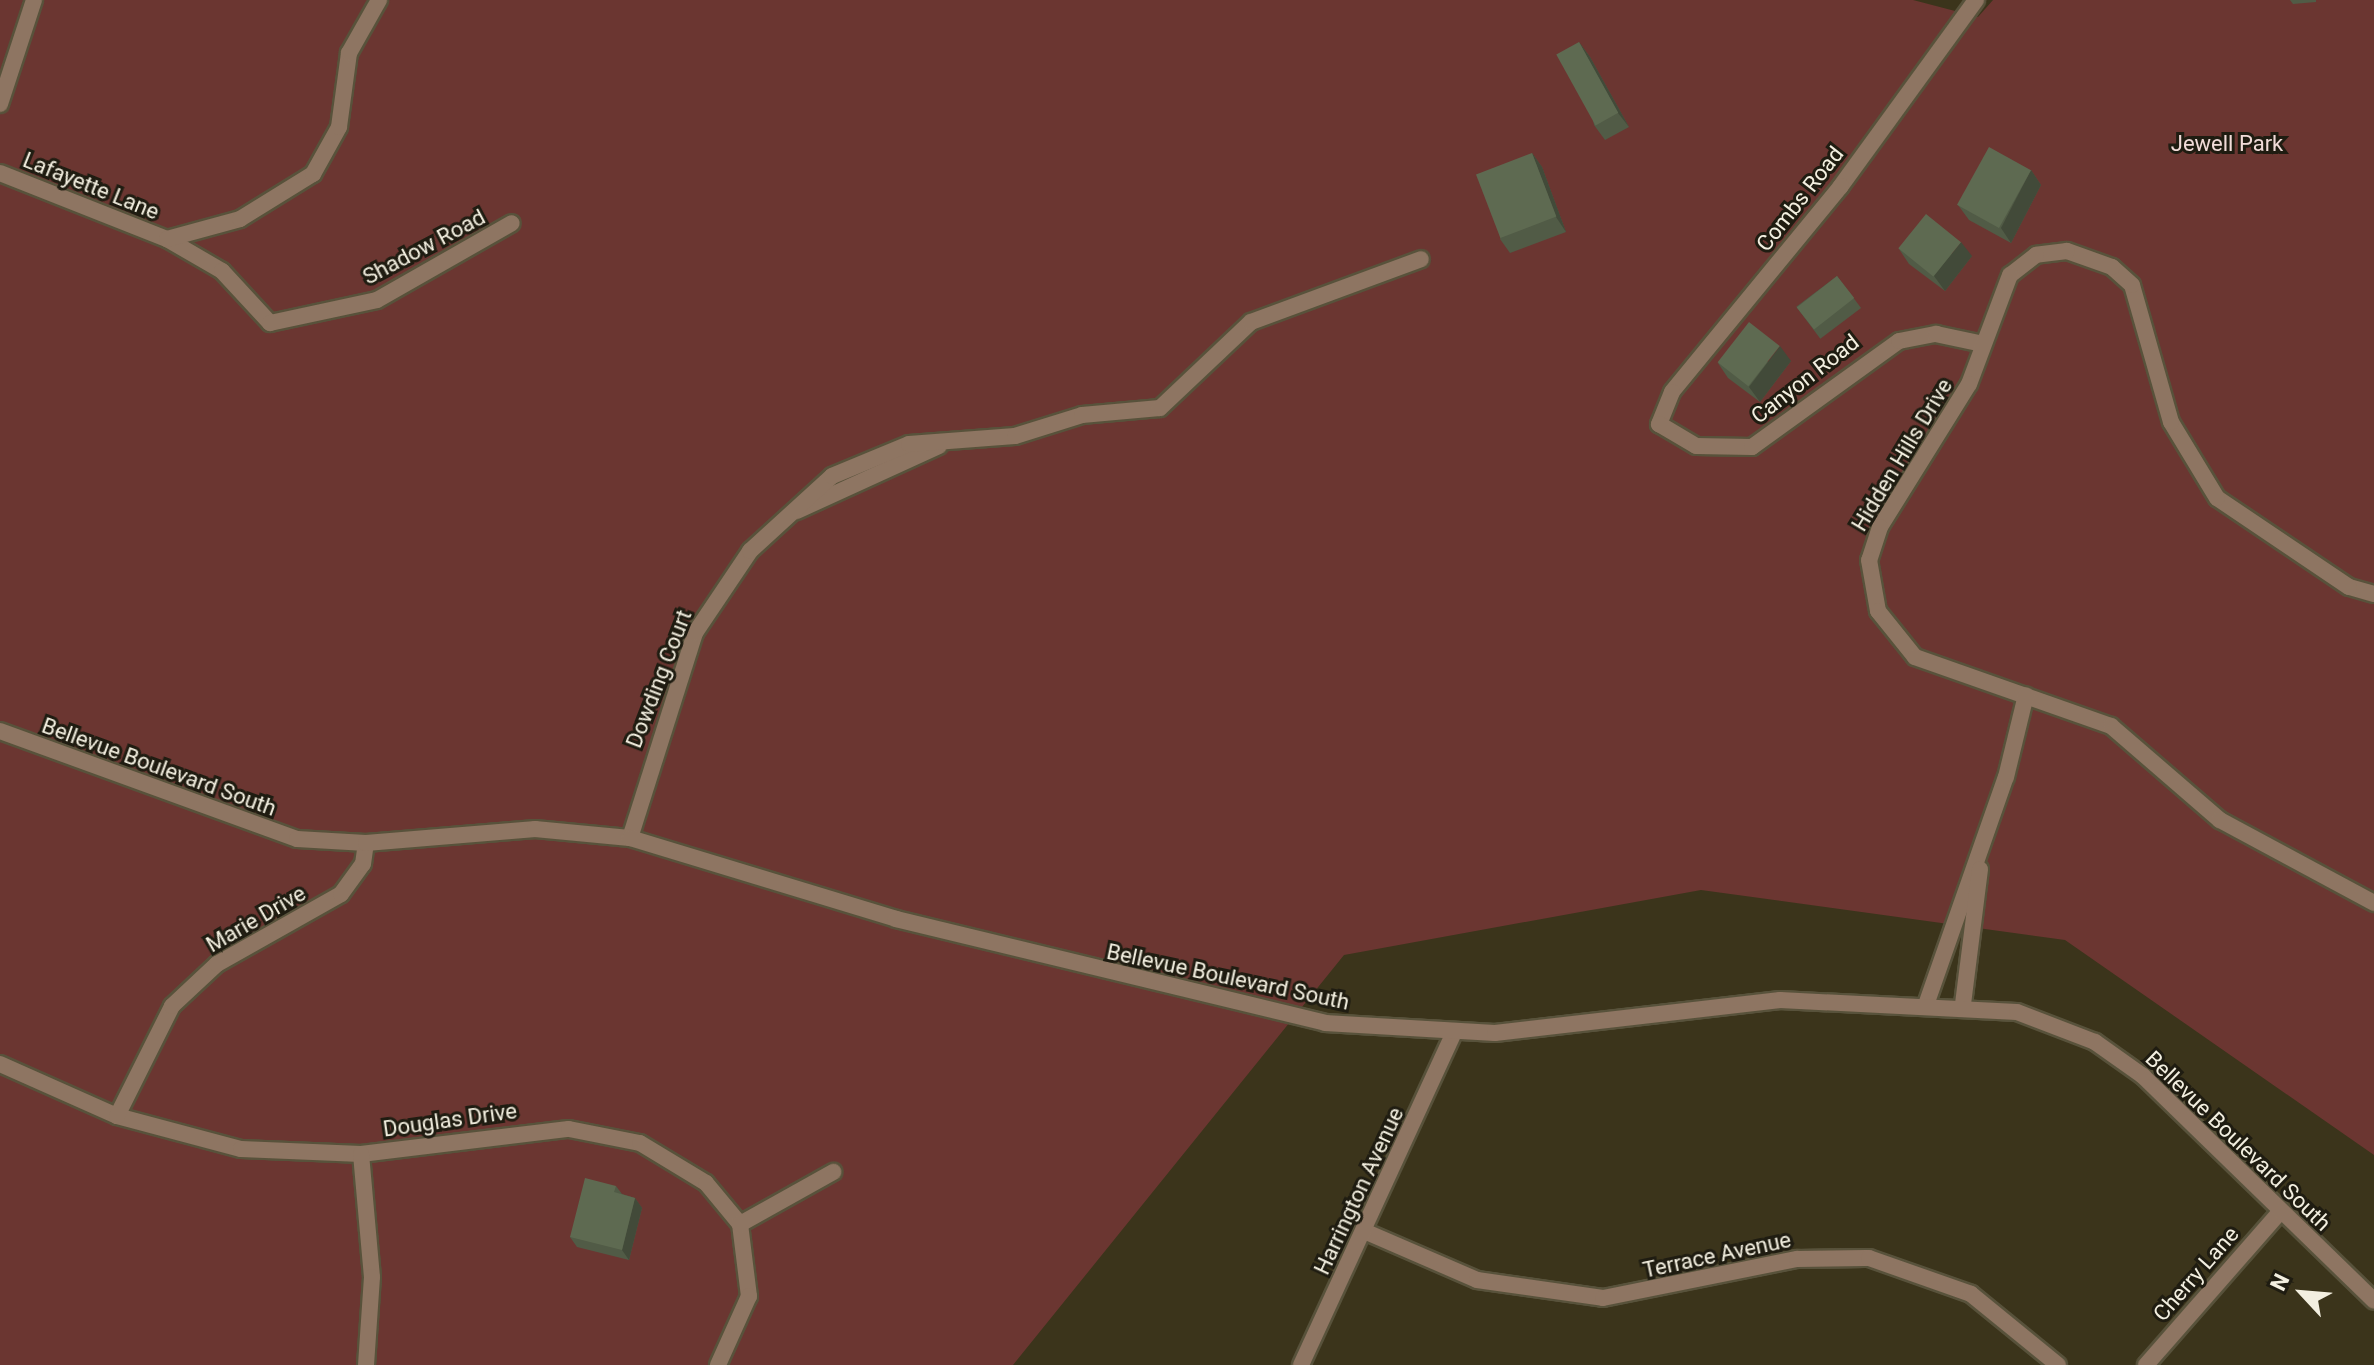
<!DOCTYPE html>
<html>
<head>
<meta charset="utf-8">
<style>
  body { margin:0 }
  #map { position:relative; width:2374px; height:1365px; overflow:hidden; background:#3b341b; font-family:Roboto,sans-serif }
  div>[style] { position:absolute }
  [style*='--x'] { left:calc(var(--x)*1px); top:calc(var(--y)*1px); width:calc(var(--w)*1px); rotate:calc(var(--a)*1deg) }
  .green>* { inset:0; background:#6b3631 }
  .roads { filter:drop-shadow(2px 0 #58523b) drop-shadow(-2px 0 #58523b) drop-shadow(0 2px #58523b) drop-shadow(0 -2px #58523b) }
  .minor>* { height:16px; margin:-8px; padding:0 8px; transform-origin:8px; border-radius:8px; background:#8e7562 }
  .tertiary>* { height:16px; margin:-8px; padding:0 8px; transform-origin:8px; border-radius:8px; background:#8e7562 }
  .wall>* { inset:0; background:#515b46; transform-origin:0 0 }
  .shaded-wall>* { inset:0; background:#424a39 }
  .building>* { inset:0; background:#5e6a51; transform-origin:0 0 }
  span { translate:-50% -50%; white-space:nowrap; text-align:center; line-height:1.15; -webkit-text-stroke:6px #1f1c11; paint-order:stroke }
  .park-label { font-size:22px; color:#f1dbd8 }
  .street-label { font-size:22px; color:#f3efe0 }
  .north { position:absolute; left:2262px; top:1253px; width:80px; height:80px; -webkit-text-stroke:6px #1f1c11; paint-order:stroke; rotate:296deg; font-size:22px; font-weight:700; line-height:32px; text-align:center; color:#f3efe0 }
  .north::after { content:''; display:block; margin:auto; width:28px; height:36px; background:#f3efe0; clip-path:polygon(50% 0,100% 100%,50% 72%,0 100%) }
</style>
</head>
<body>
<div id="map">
  <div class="green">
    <div style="clip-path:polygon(0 0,1913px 0,1978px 17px,1993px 0,2374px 0,2374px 1155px,2065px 940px,1701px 890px,1344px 955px,1013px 1365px,0 1365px)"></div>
  </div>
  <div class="roads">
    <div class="minor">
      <div style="--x:1976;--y:0;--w:230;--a:126"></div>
      <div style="--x:1841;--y:186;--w:266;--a:129.4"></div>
      <div style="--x:1672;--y:392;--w:35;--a:112"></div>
      <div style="--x:1659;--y:424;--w:43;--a:30.7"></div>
      <div style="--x:1696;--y:446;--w:56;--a:1"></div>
      <div style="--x:1752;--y:447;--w:181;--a:-35.8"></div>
      <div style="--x:1899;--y:341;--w:38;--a:-11"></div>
      <div style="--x:1936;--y:334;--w:48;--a:12"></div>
      <div style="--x:0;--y:104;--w:109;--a:-71.9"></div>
      <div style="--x:0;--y:173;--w:180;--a:21.6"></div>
      <div style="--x:167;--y:239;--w:64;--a:30.2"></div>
      <div style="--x:222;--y:271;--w:71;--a:47.3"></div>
      <div style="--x:270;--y:323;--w:109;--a:-12.1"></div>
      <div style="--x:377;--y:300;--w:155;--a:-29.7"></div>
      <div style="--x:167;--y:239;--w:76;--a:-15.3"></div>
      <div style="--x:240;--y:219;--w:86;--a:-31.7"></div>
      <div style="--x:313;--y:174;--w:54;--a:-61"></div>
      <div style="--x:339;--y:127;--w:75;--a:-82.3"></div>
      <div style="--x:349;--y:53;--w:61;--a:-60.5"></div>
      <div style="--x:797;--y:511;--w:156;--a:-24.6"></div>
      <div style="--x:2374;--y:594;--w:26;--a:-164"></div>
      <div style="--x:2349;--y:587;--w:159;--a:-146"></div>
      <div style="--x:2217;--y:498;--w:89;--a:-121.2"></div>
      <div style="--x:2171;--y:422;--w:142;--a:-105.9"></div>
      <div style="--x:2132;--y:285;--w:27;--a:-138"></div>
      <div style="--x:2112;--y:267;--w:48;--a:-160.4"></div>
      <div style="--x:2067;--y:251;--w:31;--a:173"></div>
      <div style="--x:2036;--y:255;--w:33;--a:142"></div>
      <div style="--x:2010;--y:275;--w:116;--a:110.6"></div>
      <div style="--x:1969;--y:384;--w:168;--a:121.9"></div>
      <div style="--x:1880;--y:527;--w:35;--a:108"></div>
      <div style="--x:1869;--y:560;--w:52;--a:80"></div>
      <div style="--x:1878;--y:611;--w:59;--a:51.2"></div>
      <div style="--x:1915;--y:657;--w:208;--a:19.4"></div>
      <div style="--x:2111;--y:726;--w:144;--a:40.8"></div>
      <div style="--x:2220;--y:820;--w:175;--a:28.3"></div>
      <div style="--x:630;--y:838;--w:215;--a:-72.4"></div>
      <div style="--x:695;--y:633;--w:99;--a:-56.1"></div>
      <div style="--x:750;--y:551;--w:111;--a:-42.4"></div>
      <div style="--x:832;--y:476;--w:83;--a:-22.6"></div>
      <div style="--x:909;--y:444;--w:106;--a:-4.3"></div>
      <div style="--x:1015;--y:436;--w:70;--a:-17.4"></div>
      <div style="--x:1082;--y:415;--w:78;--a:-5.1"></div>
      <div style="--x:1160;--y:408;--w:125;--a:-43.4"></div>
      <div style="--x:1251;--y:322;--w:181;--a:-20.3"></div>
      <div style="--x:1927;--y:1002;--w:238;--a:-70.7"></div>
      <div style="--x:2006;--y:777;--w:84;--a:-76.3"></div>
      <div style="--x:1963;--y:1004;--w:136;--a:-82.8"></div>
      <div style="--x:0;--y:1064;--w:128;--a:24"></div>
      <div style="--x:117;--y:1116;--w:128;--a:14.9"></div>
      <div style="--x:241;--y:1149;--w:120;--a:2.4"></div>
      <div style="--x:361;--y:1154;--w:209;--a:-6.9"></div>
      <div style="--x:569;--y:1129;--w:72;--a:11.2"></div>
      <div style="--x:640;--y:1143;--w:77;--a:31.2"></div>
      <div style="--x:706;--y:1183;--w:53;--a:50.3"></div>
      <div style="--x:740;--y:1224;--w:73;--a:82.9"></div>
      <div style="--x:749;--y:1296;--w:76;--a:114.2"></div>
      <div style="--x:117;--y:1116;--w:123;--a:-63.4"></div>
      <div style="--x:172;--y:1006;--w:62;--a:-43"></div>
      <div style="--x:217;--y:964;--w:142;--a:-29.4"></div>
      <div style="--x:341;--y:894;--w:37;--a:-54"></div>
      <div style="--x:363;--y:864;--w:21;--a:-82"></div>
      <div style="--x:361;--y:1154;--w:123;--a:84.9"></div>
      <div style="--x:372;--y:1277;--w:88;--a:93.9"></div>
      <div style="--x:740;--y:1224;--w:107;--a:-29.2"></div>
      <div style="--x:1364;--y:1231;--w:123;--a:23.4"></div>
      <div style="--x:1477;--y:1280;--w:127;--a:8.1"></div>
      <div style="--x:1603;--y:1298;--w:198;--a:-11.4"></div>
      <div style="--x:1797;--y:1259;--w:72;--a:-0.8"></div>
      <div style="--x:1869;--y:1258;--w:108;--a:19.4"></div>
      <div style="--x:1971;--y:1294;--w:112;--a:39.2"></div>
      <div style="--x:1301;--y:1365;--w:364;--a:-65.3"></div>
      <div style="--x:2146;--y:1365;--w:202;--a:-48.8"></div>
    </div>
    <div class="tertiary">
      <div style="--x:0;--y:731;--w:316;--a:20"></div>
      <div style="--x:297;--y:839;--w:69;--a:3.3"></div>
      <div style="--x:366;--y:843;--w:170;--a:-4.7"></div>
      <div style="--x:535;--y:829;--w:95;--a:5.4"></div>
      <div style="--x:630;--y:838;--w:278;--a:16.9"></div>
      <div style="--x:896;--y:919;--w:441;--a:13.6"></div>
      <div style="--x:1325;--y:1023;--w:170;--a:3.4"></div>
      <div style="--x:1495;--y:1033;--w:287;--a:-6.6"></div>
      <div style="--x:1780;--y:1000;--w:237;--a:2.9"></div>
      <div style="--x:2017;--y:1012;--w:84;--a:21"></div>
      <div style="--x:2095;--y:1042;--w:59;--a:35.3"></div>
      <div style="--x:2143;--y:1076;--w:322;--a:44.2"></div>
    </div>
  </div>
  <div class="wall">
    <div style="clip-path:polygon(2290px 0,2316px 0,2316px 2px,2293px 4px)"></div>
    <div style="clip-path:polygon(1579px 42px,1590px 57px,1629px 127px,1605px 140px,1594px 125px)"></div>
    <div style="clip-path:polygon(1532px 153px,1542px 167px,1566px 232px,1510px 253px,1500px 239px)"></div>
    <div style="clip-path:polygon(2031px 170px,2041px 185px,2011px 243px,1969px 220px,1958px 205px)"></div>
    <div style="clip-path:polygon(1899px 249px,1972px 256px,1945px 291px,1909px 264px)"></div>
    <div style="left:1837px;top:276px;width:40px;height:51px;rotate:53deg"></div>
    <div style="clip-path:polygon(1791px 361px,1760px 402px,1728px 378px,1718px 363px)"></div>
    <div style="clip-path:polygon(616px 1186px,622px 1194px,635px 1198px,642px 1208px,629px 1260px,577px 1247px,570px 1237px)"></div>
  </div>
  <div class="shaded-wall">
    <div style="clip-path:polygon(1579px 42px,1590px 57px,1629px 127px,1618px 113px)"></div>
    <div style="clip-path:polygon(1532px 153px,1542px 167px,1566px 232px,1556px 217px)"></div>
    <div style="clip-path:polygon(2031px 170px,2041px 185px,2011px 243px,2001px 228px)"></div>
    <div style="clip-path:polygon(1961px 242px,1972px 256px,1945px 291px,1934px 276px)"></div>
    <div style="clip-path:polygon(1780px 346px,1791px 361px,1760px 402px,1749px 387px)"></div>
    <div style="clip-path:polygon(635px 1198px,642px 1208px,629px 1260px,622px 1250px)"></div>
  </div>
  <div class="building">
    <div style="left:1579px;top:42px;width:81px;height:26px;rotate:61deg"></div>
    <div style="left:1989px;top:147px;width:48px;height:66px;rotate:29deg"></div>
    <div style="left:1532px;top:153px;width:68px;height:60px;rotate:69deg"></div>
    <div style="left:1926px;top:214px;width:45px;height:44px;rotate:39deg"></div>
    <div style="left:1837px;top:276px;width:28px;height:51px;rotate:52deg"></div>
    <div style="left:1749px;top:322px;width:39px;height:51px;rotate:38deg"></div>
    <div style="clip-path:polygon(585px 1178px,616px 1186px,614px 1192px,635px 1198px,622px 1250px,570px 1237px)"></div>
  </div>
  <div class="park-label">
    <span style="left:2227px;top:144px">Jewell Park</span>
  </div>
  <div class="street-label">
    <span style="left:91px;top:186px;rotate:22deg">Lafayette Lane</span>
    <span style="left:1800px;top:199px;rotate:-52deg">Combs Road</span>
    <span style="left:424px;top:247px;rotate:-28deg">Shadow Road</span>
    <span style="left:1805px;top:379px;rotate:-38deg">Canyon Road</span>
    <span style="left:1902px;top:455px;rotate:-59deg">Hidden Hills Drive</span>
    <span style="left:659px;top:679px;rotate:-69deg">Dowding Court</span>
    <span style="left:159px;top:767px;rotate:20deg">Bellevue Boulevard South</span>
    <span style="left:256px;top:919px;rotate:-30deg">Marie Drive</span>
    <span style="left:1228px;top:977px;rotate:12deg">Bellevue Boulevard South</span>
    <span style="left:450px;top:1120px;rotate:-8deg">Douglas Drive</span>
    <span style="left:2238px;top:1141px;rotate:44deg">Bellevue Boulevard South</span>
    <span style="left:1359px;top:1191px;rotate:-65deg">Harrington Avenue</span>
    <span style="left:1717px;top:1255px;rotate:-12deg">Terrace Avenue</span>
    <span style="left:2196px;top:1274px;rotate:-49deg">Cherry Lane</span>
  </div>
  <div class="north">N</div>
</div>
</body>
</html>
